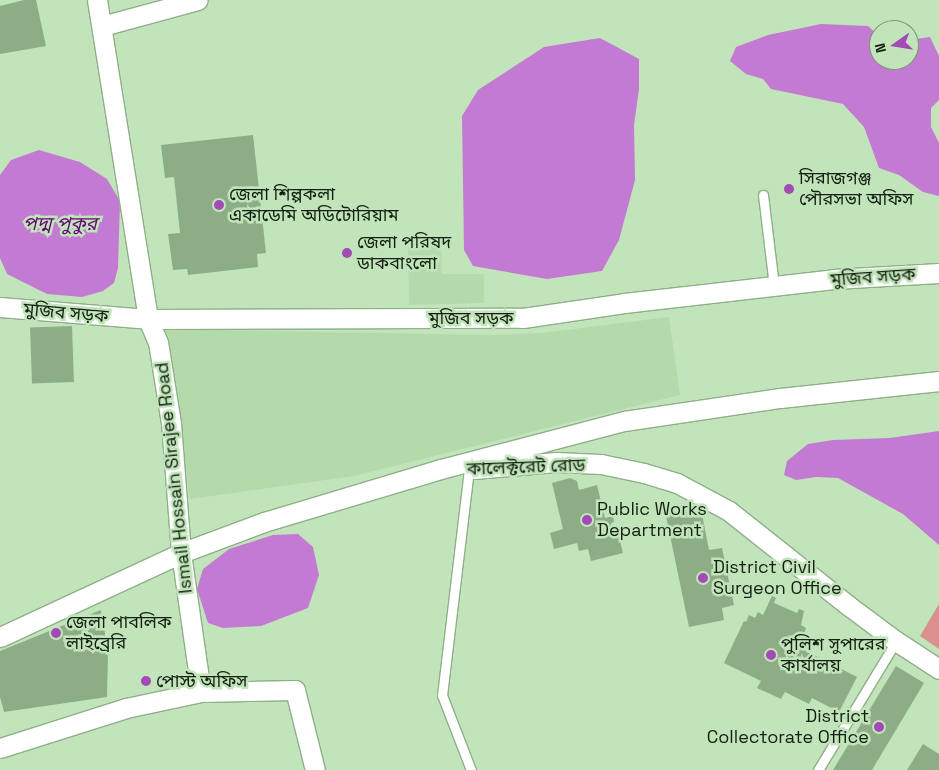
<!DOCTYPE html>
<html>
<head>
<meta charset="utf-8">
<style>
  body { margin:0 }
  #map { position:relative; width:939px; height:770px; overflow:hidden; background:#c2e4bb; font-family:"Space Grotesk","Noto Sans Bengali",sans-serif }
  div>[style] { position:absolute }
  [style*='--x'] { left:calc(var(--x)*1px); top:calc(var(--y)*1px); width:calc(var(--w)*1px); rotate:calc(var(--a)*1deg) }
  .built>* { inset:0; background:#b4daac }
  .green>* { inset:0; background:#da908f }
  .water>* { inset:0; background:#c37ad3 }
  .building>* { inset:0; background:#8dad86; transform-origin:0 0 }
  .roads { filter:drop-shadow(1px 0 #8faf88) drop-shadow(-1px 0 #8faf88) drop-shadow(0 1px #8faf88) drop-shadow(0 -1px #8faf88) }
  .lane>* { height:9px; margin:-4.5px; padding:0 4.5px; transform-origin:4.5px; border-radius:4.5px; background:#fff }
  .street>* { height:19px; margin:-9.5px; padding:0 9.5px; transform-origin:9.5px; border-radius:9.5px; background:#fff }
  .dots>* { width:14px; height:14px; translate:-50% -50%; box-sizing:border-box; border:2px solid #c2e4bb; border-radius:50% }
  span { translate:-50% -50%; white-space:nowrap; text-align:center; line-height:1.15; -webkit-text-stroke:5px #c2e4bb; paint-order:stroke }
  .poi-label { font-size:18px; color:#131f10 }
  .left { translate:0 -50%; text-align:left }
  .right { translate:-100% -50%; text-align:right }
  .street-label { font-size:18px; color:#131f10 }
  .water-label { font-size:19px; color:#660178; font-style:italic }
  .north { position:absolute; left:869px; top:20px; width:50px; height:50px; box-sizing:border-box; background:#c2e4bb; border:1px solid #7c9577; border-radius:50%; rotate:257deg; font-size:14px; font-weight:700; line-height:20px; text-align:center; color:#131f10 }
  .north::after { content:''; display:block; margin:auto; width:18px; height:22px; background:#a34ab6; clip-path:polygon(50% 0,100% 100%,50% 72%,0 100%) }
</style>
</head>
<body>
<div id="map">
  <div class="built">
    <div style="clip-path:polygon(408px 246px,441px 246px,442px 274px,484px 274px,484px 303px,409px 305px)"></div>
    <div style="clip-path:polygon(669px 317px,680px 395px,354px 476px,190px 499px,163px 329px,494px 335px,542px 333px)"></div>
  </div>
  <div class="green">
    <div style="clip-path:polygon(939px 604px,939px 649px,920px 636px)"></div>
  </div>
  <div class="water">
    <div style="clip-path:polygon(821px 24px,868px 26px,879px 36px,879px 60px,909px 60px,909px 40px,930px 37px,939px 56px,939px 100px,931px 108px,931px 127px,939px 143px,939px 196px,923px 192px,899px 175px,879px 168px,864px 127px,843px 104px,771px 89px,763px 79px,746px 74px,730px 61px,736px 47px,768px 35px)"></div>
    <div style="clip-path:polygon(600px 38px,639px 59px,639px 89px,634px 125px,635px 180px,619px 240px,602px 271px,547px 279px,473px 266px,464px 250px,462px 116px,478px 90px,544px 47px)"></div>
    <div style="clip-path:polygon(39px 150px,80px 162px,107px 179px,120px 201px,118px 268px,114px 283px,103px 291px,82px 297px,47px 294px,7px 274px,0 258px,0 175px,11px 160px)"></div>
    <div style="clip-path:polygon(939px 431px,939px 545px,903px 514px,838px 478px,816px 477px,796px 480px,784px 475px,787px 461px,808px 444px,833px 440px,890px 438px)"></div>
    <div style="clip-path:polygon(298px 534px,313px 547px,319px 575px,308px 608px,261px 626px,223px 628px,208px 623px,197px 589px,203px 569px,229px 549px,273px 535px)"></div>
  </div>
  <div class="building">
    <div style="clip-path:polygon(24px 0,36px 0,46px 46px,0 54px,0 6px)"></div>
    <div style="clip-path:polygon(253px 135px,266px 253px,257px 254px,258px 267px,188px 275px,187px 269px,173px 270px,168px 234px,180px 233px,174px 177px,165px 178px,161px 145px)"></div>
    <div style="left:72px;top:326px;width:56px;height:42px;rotate:88deg"></div>
    <div style="clip-path:polygon(570px 478px,577px 481px,579px 490px,597px 485px,605px 518px,613px 516px,614px 522px,611px 523px,612px 530px,617px 529px,623px 553px,591px 561px,588px 549px,579px 551px,577px 543px,554px 549px,550px 533px,563px 529px,552px 483px)"></div>
    <div style="clip-path:polygon(701px 509px,709px 550px,722px 548px,734px 605px,722px 608px,724px 620px,689px 627px,666px 516px)"></div>
    <div style="clip-path:polygon(772px 596px,776px 598px,774px 603px,797px 613px,799px 609px,804px 611px,801px 625px,806px 628px,800px 648px,857px 677px,839px 712px,812px 698px,809px 704px,785px 692px,781px 699px,757px 688px,761px 681px,724px 663px,744px 621px,746px 622px,749px 615px,755px 618px,758px 612px,763px 615px)"></div>
    <div style="clip-path:polygon(101px 610px,108px 652px,107px 697px,4px 712px,0 697px,0 651px)"></div>
    <div style="clip-path:polygon(896px 666px,924px 683px,872px 770px,833px 770px)"></div>
    <div style="clip-path:polygon(923px 744px,939px 754px,939px 770px,907px 770px)"></div>
  </div>
  <div class="roads">
    <div class="lane">
      <div style="--x:763;--y:195;--w:92;--a:83.1"></div>
      <div style="--x:469;--y:469;--w:228;--a:96.8"></div>
      <div style="--x:442;--y:695;--w:80;--a:68.9"></div>
      <div style="--x:818;--y:770;--w:151;--a:-58.8"></div>
    </div>
    <div class="street">
      <div style="--x:97;--y:0;--w:323;--a:80.9"></div>
      <div style="--x:148;--y:319;--w:25;--a:67"></div>
      <div style="--x:158;--y:342;--w:82;--a:80.9"></div>
      <div style="--x:171;--y:423;--w:130;--a:85.6"></div>
      <div style="--x:181;--y:553;--w:140;--a:81.8"></div>
      <div style="--x:102;--y:26;--w:99;--a:-15.2"></div>
      <div style="--x:0;--y:307;--w:148;--a:4.6"></div>
      <div style="--x:148;--y:319;--w:375;--a:-0.2"></div>
      <div style="--x:523;--y:318;--w:102;--a:-8.4"></div>
      <div style="--x:624;--y:303;--w:211;--a:-6.5"></div>
      <div style="--x:834;--y:279;--w:105;--a:-3.3"></div>
      <div style="--x:474;--y:469;--w:82;--a:-4.9"></div>
      <div style="--x:556;--y:462;--w:45;--a:2.5"></div>
      <div style="--x:601;--y:464;--w:44;--a:11.8"></div>
      <div style="--x:644;--y:473;--w:34;--a:17"></div>
      <div style="--x:677;--y:483;--w:59;--a:28.3"></div>
      <div style="--x:729;--y:511;--w:153;--a:38.4"></div>
      <div style="--x:849;--y:606;--w:59;--a:36.7"></div>
      <div style="--x:896;--y:641;--w:51;--a:33.1"></div>
      <div style="--x:0;--y:637;--w:200;--a:-24.9"></div>
      <div style="--x:181;--y:553;--w:89;--a:-20.5"></div>
      <div style="--x:264;--y:522;--w:185;--a:-16.7"></div>
      <div style="--x:441;--y:469;--w:189;--a:-14.7"></div>
      <div style="--x:624;--y:421;--w:158;--a:-8.4"></div>
      <div style="--x:780;--y:398;--w:160;--a:-6.1"></div>
      <div style="--x:0;--y:748;--w:132;--a:-17.6"></div>
      <div style="--x:126;--y:708;--w:77;--a:-12"></div>
      <div style="--x:201;--y:692;--w:94;--a:-1.2"></div>
      <div style="--x:295;--y:690;--w:82;--a:76"></div>
    </div>
  </div>
  <div class="dots">
    <div style="left:789px;top:189px;background:#a34ab6"></div>
    <div style="left:219px;top:205px;background:#a34ab6"></div>
    <div style="left:347px;top:253px;background:#a34ab6"></div>
    <div style="left:587px;top:520px;background:#a34ab6"></div>
    <div style="left:703px;top:578px;background:#a34ab6"></div>
    <div style="left:56px;top:633px;background:#a34ab6"></div>
    <div style="left:771px;top:655px;background:#a34ab6"></div>
    <div style="left:146px;top:681px;background:#a34ab6"></div>
    <div style="left:879px;top:727px;background:#a34ab6"></div>
  </div>
  <div class="poi-label">
    <span class="left" style="left:799px;top:189px">সিরাজগঞ্জ<br>পৌরসভা অফিস</span>
    <span class="left" style="left:229px;top:205px">জেলা শিল্পকলা<br>একাডেমি অডিটোরিয়াম</span>
    <span class="left" style="left:357px;top:253px">জেলা পরিষদ<br>ডাকবাংলো</span>
    <span class="left" style="left:597px;top:520px">Public Works<br>Department</span>
    <span class="left" style="left:713px;top:578px">District Civil<br>Surgeon Office</span>
    <span class="left" style="left:66px;top:633px">জেলা পাবলিক<br>লাইব্রেরি</span>
    <span class="left" style="left:781px;top:655px">পুলিশ সুপারের<br>কার্যালয়</span>
    <span class="left" style="left:156px;top:681px">পোস্ট অফিস</span>
    <span class="right" style="left:869px;top:727px">District<br>Collectorate Office</span>
  </div>
  <div class="street-label">
    <span style="left:873px;top:277px;rotate:-4deg">মুজিব সড়ক</span>
    <span style="left:66px;top:313px;rotate:5deg">মুজিব সড়ক</span>
    <span style="left:471px;top:318px">মুজিব সড়ক</span>
    <span style="left:526px;top:467px;rotate:-2deg">কালেক্টরেট রোড</span>
    <span style="left:174px;top:478px;rotate:-96deg">Ismail Hossain Sirajee Road</span>
  </div>
  <div class="water-label">
    <span style="left:60px;top:224px">পদ্ম পুকুর</span>
  </div>
  <div class="north">N</div>
</div>
</body>
</html>
